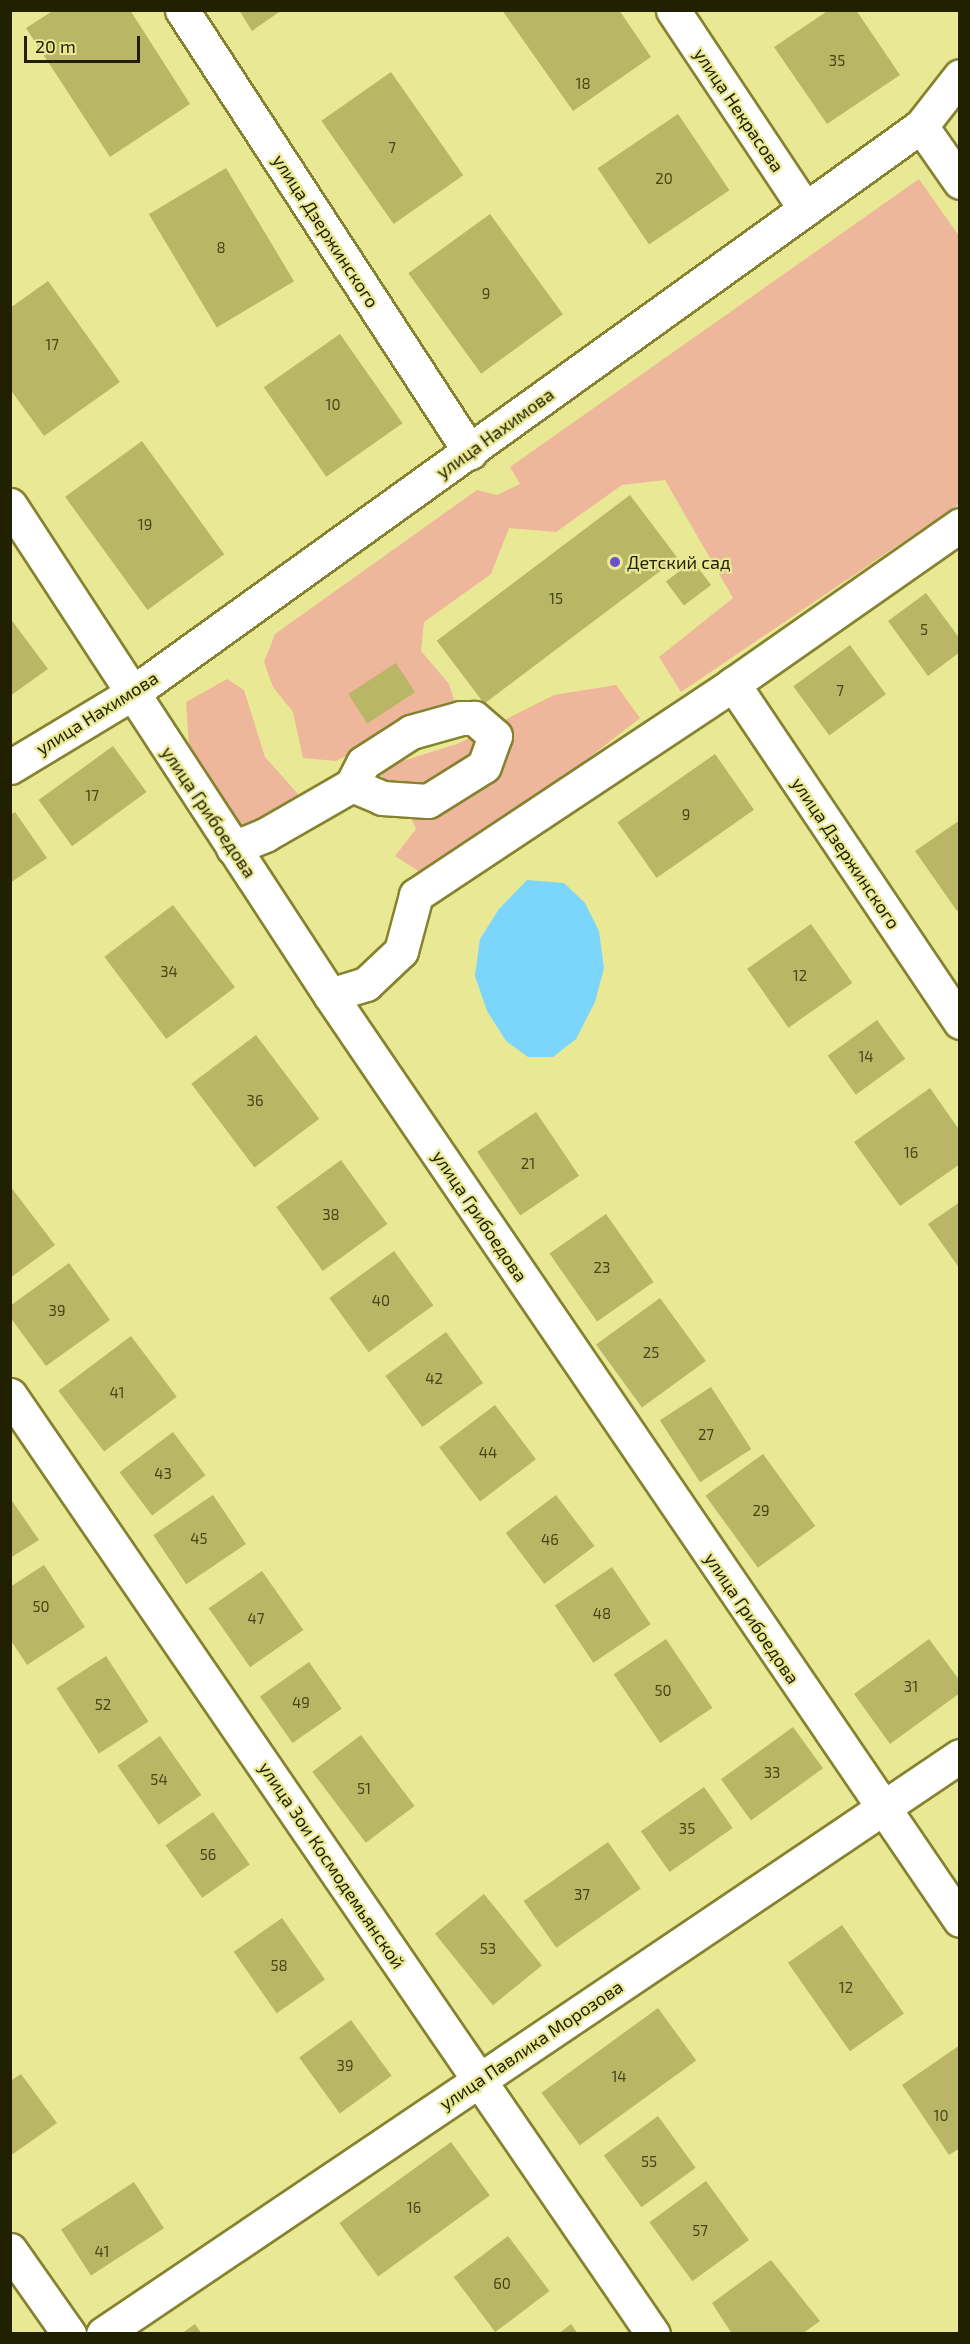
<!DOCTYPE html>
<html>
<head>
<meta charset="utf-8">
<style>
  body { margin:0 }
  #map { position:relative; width:970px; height:2344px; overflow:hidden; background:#e9e894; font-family:"Exo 2",sans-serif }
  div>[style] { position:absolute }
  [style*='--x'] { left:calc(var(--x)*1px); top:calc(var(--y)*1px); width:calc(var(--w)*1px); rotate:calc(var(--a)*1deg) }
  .green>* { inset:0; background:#eeb69a }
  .water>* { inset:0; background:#7cd5fb }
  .building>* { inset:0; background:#b9b765; transform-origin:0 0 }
  .roads { filter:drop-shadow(2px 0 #85832f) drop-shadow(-2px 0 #85832f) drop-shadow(0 2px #85832f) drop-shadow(0 -2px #85832f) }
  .minor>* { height:33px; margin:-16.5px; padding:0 16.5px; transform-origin:16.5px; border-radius:16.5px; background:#fff }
  .dots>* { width:16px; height:16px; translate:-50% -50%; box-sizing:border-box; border:3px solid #e9e894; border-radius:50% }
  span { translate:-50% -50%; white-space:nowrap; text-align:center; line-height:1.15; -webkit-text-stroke:4.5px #e9e894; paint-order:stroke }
  .number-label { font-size:15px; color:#474619 }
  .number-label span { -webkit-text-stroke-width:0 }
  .street-label { font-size:18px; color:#212000 }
  .poi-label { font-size:18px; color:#212000 }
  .left { translate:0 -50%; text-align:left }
  .frame { position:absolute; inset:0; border:12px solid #212000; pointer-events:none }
  .scale { position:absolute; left:24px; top:36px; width:116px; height:27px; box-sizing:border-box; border:3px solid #212000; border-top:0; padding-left:8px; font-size:18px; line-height:21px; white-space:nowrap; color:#212000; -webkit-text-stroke:4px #e9e894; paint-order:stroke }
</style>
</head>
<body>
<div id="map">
  <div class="green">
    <div style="clip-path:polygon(919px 179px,959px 236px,959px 504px,681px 692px,659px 657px,733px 598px,665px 480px,622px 485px,556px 532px,509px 528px,491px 574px,424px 622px,421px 651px,449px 684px,458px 713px,388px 734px,336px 761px,303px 758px,293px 712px,273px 687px,264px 662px,275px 634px,477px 490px,497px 495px,520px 484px,510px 467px)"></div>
    <div style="clip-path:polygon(227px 679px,244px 690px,265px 757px,298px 794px,277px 818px,242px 826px,189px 745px,186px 702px)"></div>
    <div style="clip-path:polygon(616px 685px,640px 718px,531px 803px,420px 872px,395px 856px,416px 829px,404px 803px,376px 769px,457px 744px,554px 695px)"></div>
  </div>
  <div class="water">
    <div style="clip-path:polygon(527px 880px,564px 883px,585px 903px,599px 931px,604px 968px,595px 1002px,576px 1039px,553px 1057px,528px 1057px,506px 1041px,487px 1011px,475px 976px,480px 939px,499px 909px)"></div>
  </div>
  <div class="building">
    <div style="clip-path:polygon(54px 10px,130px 10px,190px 104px,110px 157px,26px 28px)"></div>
    <div style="clip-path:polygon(239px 10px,282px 10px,252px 31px)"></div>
    <div style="clip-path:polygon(502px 10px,619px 10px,651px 57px,573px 111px)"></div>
    <div style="clip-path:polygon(829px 10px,856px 10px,900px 75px,827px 124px,774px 47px)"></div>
    <div style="left:391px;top:72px;width:126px;height:85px;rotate:55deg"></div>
    <div style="left:678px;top:114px;width:92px;height:97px;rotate:56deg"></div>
    <div style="left:226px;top:168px;width:132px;height:90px;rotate:59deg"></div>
    <div style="left:490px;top:214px;width:124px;height:101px;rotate:54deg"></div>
    <div style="clip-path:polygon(48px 281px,120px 382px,44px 436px,10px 389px,10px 308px)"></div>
    <div style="left:340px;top:334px;width:109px;height:93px;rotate:55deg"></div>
    <div style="left:142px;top:441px;width:140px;height:95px;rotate:54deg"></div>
    <div style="left:630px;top:495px;width:79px;height:242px;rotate:53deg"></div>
    <div style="left:693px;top:561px;width:30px;height:34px;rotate:53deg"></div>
    <div style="clip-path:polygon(926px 593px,960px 639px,960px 652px,928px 676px,888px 621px)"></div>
    <div style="clip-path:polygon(10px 618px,48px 669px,10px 696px)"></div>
    <div style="left:850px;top:645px;width:61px;height:70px;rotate:54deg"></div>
    <div style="left:396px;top:663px;width:35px;height:57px;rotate:57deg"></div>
    <div style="left:113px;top:746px;width:57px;height:92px;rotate:54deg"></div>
    <div style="left:715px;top:754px;width:68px;height:119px;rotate:55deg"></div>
    <div style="clip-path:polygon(15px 812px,47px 858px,10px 883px,10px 815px)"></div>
    <div style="clip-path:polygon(960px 820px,960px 909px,957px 911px,915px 851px)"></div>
    <div style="left:173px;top:905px;width:103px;height:86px;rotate:53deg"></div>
    <div style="left:811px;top:924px;width:72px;height:78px;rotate:55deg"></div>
    <div style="left:877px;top:1020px;width:48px;height:61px;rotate:54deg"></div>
    <div style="left:256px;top:1035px;width:105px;height:81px;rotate:53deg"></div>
    <div style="clip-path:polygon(930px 1088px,960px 1131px,960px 1164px,900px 1206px,854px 1142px)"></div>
    <div style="left:536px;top:1112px;width:77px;height:71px;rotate:56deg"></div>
    <div style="left:341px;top:1160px;width:79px;height:80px;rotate:54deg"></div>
    <div style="clip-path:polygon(10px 1186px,55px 1245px,10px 1278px)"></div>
    <div style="clip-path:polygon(960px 1202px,960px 1269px,928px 1224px)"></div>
    <div style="left:606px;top:1214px;width:83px;height:69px;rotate:55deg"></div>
    <div style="left:394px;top:1251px;width:67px;height:80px;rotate:54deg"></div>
    <div style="clip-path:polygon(69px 1263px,110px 1320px,46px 1366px,10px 1317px,10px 1306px)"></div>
    <div style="left:660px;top:1298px;width:78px;height:79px;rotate:54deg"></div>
    <div style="left:446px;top:1332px;width:63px;height:75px;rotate:54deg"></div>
    <div style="left:131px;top:1336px;width:76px;height:91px;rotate:53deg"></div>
    <div style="left:711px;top:1387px;width:74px;height:61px;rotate:57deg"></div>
    <div style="left:495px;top:1405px;width:68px;height:70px;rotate:53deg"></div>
    <div style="left:173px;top:1432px;width:54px;height:67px;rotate:53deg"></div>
    <div style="left:763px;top:1454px;width:89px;height:71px;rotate:54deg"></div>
    <div style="left:213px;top:1495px;width:59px;height:72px;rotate:56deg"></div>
    <div style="left:556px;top:1495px;width:64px;height:63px;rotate:53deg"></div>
    <div style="clip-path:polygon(10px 1498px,39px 1540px,10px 1558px)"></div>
    <div style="clip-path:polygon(44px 1565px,85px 1627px,27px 1665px,10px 1639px,10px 1587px)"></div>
    <div style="left:612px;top:1567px;width:69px;height:69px;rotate:56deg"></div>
    <div style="left:262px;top:1571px;width:72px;height:65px;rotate:55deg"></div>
    <div style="left:666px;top:1639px;width:83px;height:63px;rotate:56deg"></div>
    <div style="clip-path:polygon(929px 1639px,960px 1681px,960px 1693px,890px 1744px,854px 1694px)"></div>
    <div style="left:106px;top:1656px;width:78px;height:59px;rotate:57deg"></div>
    <div style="left:309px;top:1662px;width:57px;height:60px;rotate:55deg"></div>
    <div style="left:793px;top:1727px;width:51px;height:89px;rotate:54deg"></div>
    <div style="left:361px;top:1735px;width:89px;height:61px;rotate:53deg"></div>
    <div style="left:160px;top:1736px;width:72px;height:52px;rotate:55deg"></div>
    <div style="left:704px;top:1787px;width:50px;height:77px;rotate:55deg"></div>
    <div style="left:213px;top:1812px;width:64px;height:58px;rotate:55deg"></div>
    <div style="left:608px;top:1842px;width:57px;height:103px;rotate:55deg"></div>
    <div style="left:484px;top:1894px;width:92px;height:63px;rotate:51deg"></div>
    <div style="left:282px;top:1918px;width:75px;height:59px;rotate:55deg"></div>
    <div style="left:842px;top:1925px;width:108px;height:66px;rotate:55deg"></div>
    <div style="left:658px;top:2008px;width:65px;height:144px;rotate:54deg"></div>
    <div style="left:351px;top:2020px;width:69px;height:64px;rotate:54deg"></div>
    <div style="clip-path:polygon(960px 2045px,960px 2148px,949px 2155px,902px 2085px)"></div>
    <div style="clip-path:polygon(21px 2074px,57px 2123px,10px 2156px,10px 2081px)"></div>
    <div style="left:658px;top:2116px;width:64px;height:67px;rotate:54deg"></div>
    <div style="left:451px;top:2142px;width:66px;height:138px;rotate:54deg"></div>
    <div style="left:706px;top:2181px;width:73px;height:70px;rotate:54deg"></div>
    <div style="left:134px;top:2182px;width:55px;height:87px;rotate:57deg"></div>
    <div style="left:508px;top:2236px;width:69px;height:68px;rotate:53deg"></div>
    <div style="clip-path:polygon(771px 2260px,820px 2321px,802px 2334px,732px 2334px,712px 2303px)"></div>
    <div style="clip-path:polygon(195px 2324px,202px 2334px,181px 2334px)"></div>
    <div style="clip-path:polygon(571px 2324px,578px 2334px,558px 2334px)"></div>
  </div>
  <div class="roads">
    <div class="minor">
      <div style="--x:182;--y:10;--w:528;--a:56.91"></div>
      <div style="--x:673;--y:10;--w:239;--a:56.4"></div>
      <div style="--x:921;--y:126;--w:68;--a:55.1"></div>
      <div style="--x:10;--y:505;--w:585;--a:56.85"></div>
      <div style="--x:330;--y:995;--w:1119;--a:55.74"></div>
      <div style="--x:733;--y:684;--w:407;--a:56.1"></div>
      <div style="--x:10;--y:767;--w:141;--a:-31.1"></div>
      <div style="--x:131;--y:694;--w:973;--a:-35.72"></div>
      <div style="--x:921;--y:126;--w:63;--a:-52"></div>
      <div style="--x:233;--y:848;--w:35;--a:-22"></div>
      <div style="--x:265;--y:835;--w:100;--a:-29.9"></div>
      <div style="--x:352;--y:785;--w:33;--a:23"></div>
      <div style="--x:382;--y:798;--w:46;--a:3.7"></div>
      <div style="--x:428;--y:801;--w:66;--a:-32"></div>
      <div style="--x:484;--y:766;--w:32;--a:-70"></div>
      <div style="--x:495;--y:736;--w:28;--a:-139"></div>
      <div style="--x:474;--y:718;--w:13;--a:180"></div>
      <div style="--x:461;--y:718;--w:52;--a:164.4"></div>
      <div style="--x:411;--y:732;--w:57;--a:147.1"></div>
      <div style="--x:363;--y:763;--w:25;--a:117"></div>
      <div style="--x:330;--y:995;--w:38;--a:-17"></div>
      <div style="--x:366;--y:984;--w:48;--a:-43.3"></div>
      <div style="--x:401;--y:951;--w:58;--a:-75"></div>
      <div style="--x:416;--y:895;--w:381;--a:-33.6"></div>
      <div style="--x:733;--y:684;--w:277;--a:-35"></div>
      <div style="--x:10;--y:1395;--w:1138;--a:55.6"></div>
      <div style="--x:10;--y:2250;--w:103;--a:54.9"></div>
      <div style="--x:103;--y:2334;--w:1034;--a:-34"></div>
    </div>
  </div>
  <div class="dots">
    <div style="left:615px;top:562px;background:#6951ca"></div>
  </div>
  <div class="number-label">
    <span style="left:837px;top:61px">35</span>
    <span style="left:583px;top:84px">18</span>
    <span style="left:392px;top:148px">7</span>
    <span style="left:664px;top:179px">20</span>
    <span style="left:221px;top:248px">8</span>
    <span style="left:486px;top:294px">9</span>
    <span style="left:52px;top:345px">17</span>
    <span style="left:333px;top:405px">10</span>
    <span style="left:145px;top:525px">19</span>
    <span style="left:556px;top:599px">15</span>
    <span style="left:924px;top:630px">5</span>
    <span style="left:840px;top:691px">7</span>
    <span style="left:92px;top:796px">17</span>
    <span style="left:686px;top:815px">9</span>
    <span style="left:169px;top:972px">34</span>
    <span style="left:800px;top:976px">12</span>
    <span style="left:866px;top:1057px">14</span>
    <span style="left:255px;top:1101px">36</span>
    <span style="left:911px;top:1153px">16</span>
    <span style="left:528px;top:1164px">21</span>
    <span style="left:331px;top:1215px">38</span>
    <span style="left:602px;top:1268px">23</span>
    <span style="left:381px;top:1301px">40</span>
    <span style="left:57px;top:1311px">39</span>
    <span style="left:651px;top:1353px">25</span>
    <span style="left:434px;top:1379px">42</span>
    <span style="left:117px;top:1393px">41</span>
    <span style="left:706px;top:1435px">27</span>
    <span style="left:488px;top:1453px">44</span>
    <span style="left:163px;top:1474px">43</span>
    <span style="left:761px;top:1511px">29</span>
    <span style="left:199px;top:1539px">45</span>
    <span style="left:550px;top:1540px">46</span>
    <span style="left:41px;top:1607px">50</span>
    <span style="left:602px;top:1614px">48</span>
    <span style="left:256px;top:1619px">47</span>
    <span style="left:911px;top:1687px">31</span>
    <span style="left:663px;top:1691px">50</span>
    <span style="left:301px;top:1703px">49</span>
    <span style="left:103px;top:1705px">52</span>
    <span style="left:772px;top:1773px">33</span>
    <span style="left:159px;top:1780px">54</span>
    <span style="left:364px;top:1789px">51</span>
    <span style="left:687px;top:1829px">35</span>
    <span style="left:208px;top:1855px">56</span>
    <span style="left:582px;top:1895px">37</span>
    <span style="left:488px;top:1949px">53</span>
    <span style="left:279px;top:1966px">58</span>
    <span style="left:846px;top:1988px">12</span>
    <span style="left:345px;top:2066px">39</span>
    <span style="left:619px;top:2077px">14</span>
    <span style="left:941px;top:2116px">10</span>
    <span style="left:649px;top:2162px">55</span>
    <span style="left:414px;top:2208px">16</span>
    <span style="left:700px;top:2231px">57</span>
    <span style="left:102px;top:2252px">41</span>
    <span style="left:502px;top:2284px">60</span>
  </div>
  <div class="street-label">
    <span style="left:739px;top:110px;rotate:56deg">улица Некрасова</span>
    <span style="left:326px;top:231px;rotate:57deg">улица Дзержинского</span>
    <span style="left:495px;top:433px;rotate:-36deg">улица Нахимова</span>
    <span style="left:97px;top:713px;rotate:-32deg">улица Нахимова</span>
    <span style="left:209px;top:812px;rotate:56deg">улица Грибоедова</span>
    <span style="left:846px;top:853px;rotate:56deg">улица Дзержинского</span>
    <span style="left:480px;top:1216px;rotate:56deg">улица Грибоедова</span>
    <span style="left:752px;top:1618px;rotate:56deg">улица Грибоедова</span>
    <span style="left:332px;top:1865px;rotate:56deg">улица Зои Космодемьянской</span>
    <span style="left:531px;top:2045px;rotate:-34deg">улица Павлика Морозова</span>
  </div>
  <div class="poi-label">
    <span class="left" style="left:627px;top:562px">Детский сад</span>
  </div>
  <div class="frame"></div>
  <div class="scale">20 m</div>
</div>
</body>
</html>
